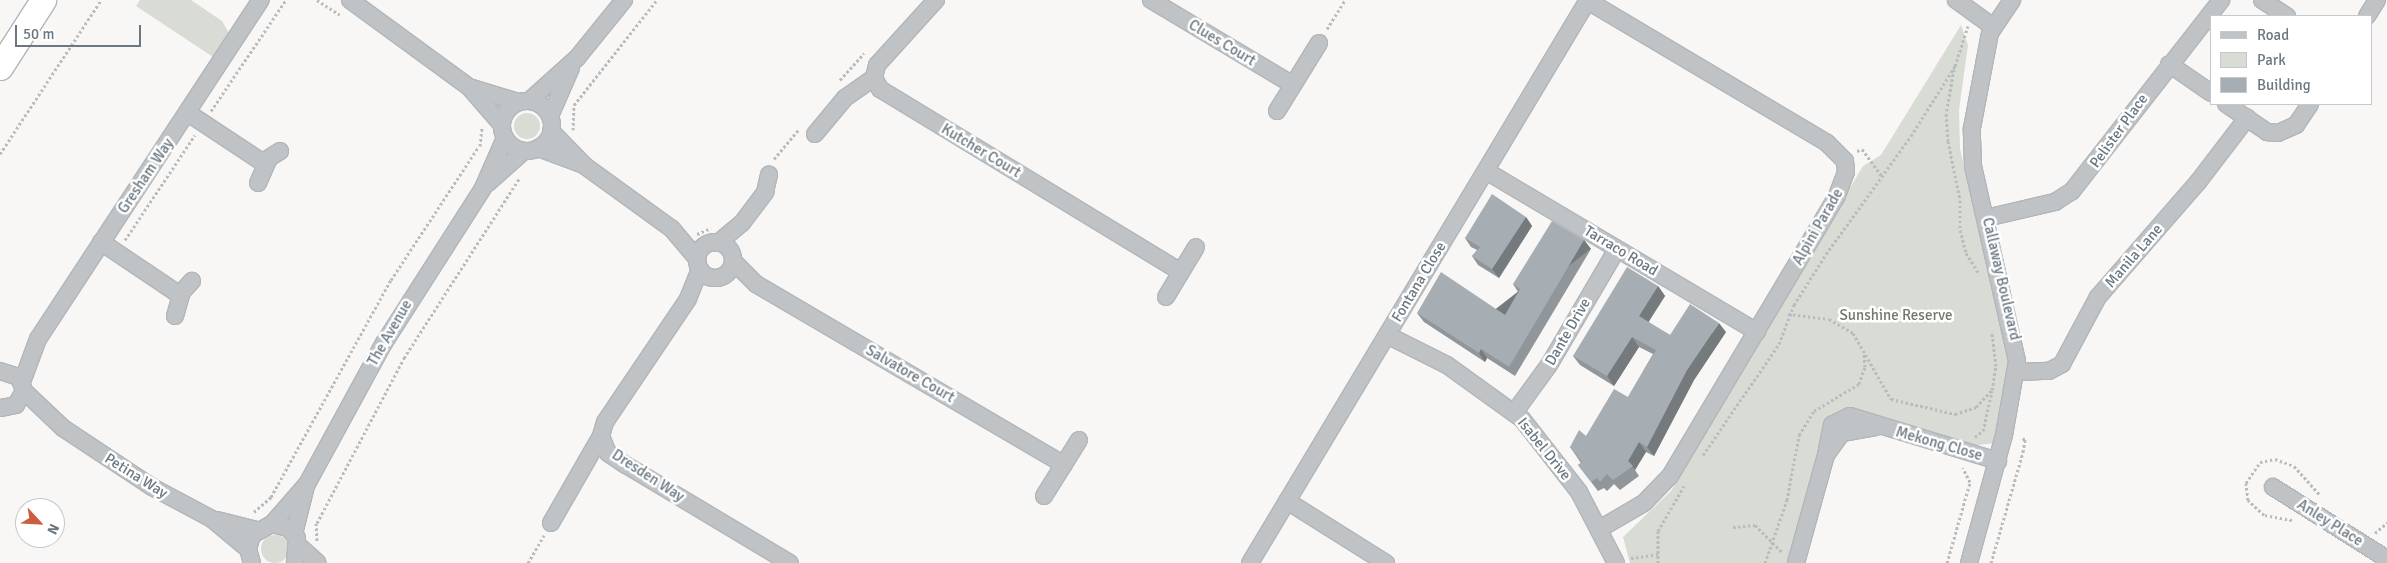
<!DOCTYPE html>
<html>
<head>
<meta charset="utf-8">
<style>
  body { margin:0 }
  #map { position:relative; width:2387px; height:563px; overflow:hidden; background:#f8f7f5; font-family:Signika,sans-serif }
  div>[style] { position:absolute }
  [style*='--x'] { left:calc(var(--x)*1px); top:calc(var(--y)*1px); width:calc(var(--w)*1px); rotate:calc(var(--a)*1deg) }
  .green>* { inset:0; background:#d8dcd5 }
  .round { border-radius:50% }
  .path>* { height:3px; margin-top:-1.5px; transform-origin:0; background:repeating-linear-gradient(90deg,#b9bcbe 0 2.5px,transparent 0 5px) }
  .roads { filter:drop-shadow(1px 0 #b3b6b9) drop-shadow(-1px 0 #b3b6b9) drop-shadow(0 1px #b3b6b9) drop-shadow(0 -1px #b3b6b9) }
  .minor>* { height:16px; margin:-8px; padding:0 8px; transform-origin:8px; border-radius:8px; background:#bfc3c6 }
  .minor>.ring { margin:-8px; padding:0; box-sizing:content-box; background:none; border:16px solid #bfc3c6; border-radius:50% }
  .highway>* { height:25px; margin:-12.5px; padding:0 12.5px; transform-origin:12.5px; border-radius:12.5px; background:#fff }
  .wall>* { inset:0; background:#90969a }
  .shaded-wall>* { inset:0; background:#757a7d; transform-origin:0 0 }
  .building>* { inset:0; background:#a7aeb3 }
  span { translate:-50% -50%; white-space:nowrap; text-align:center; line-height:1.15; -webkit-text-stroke:5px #fff; paint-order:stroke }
  .street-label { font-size:15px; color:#6b7882 }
  .park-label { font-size:15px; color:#6d7a69 }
  .legend { position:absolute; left:2210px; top:15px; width:162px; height:90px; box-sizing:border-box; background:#fff; border:1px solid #c4c9cd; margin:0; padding:6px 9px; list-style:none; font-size:15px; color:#6b7882 }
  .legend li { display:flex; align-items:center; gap:10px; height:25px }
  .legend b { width:25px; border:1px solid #c4c9cd }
  .north { position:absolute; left:15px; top:498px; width:50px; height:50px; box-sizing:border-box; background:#fff; border:1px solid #c4c9cd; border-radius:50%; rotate:115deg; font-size:14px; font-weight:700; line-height:20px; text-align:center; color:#6b7882 }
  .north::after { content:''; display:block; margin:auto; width:18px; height:22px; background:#cd5d40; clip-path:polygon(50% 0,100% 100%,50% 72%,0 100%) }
  .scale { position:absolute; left:15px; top:25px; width:126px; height:22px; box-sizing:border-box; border:2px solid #6b7882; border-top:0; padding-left:6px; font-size:15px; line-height:18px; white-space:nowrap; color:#6b7882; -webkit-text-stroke:4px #fff; paint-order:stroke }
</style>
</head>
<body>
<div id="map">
  <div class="green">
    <div style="clip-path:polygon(140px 0,191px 0,222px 21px,229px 33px,213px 57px,136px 6px)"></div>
    <div style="clip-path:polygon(1961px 25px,1968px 45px,1959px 110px,1960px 149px,2010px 357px,1996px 443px,1969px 446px,1864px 414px,1815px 468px,1788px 563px,1630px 563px,1623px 537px,1671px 491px,1863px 166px,1881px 155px)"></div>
    <div class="round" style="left:514px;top:113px;width:26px;height:26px"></div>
    <div class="round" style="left:261px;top:535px;width:28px;height:28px"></div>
  </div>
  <div class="path">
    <div style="--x:317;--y:0;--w:27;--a:33"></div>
    <div style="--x:1327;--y:29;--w:34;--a:-58"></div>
    <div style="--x:1954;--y:69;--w:46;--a:100.1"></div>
    <div style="--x:1946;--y:114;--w:27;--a:86"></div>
    <div style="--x:1948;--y:141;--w:60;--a:78.5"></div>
    <div style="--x:1960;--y:200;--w:30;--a:90"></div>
    <div style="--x:1960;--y:230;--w:24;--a:75"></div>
    <div style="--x:1966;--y:253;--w:25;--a:58"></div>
    <div style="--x:840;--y:80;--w:36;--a:-48"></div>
    <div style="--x:574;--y:105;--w:134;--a:-51.7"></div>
    <div style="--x:211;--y:111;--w:134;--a:-56"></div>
    <div style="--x:573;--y:130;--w:25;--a:-88"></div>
    <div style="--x:480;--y:146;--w:18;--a:-84"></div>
    <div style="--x:1857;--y:151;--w:5;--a:-22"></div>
    <div style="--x:1862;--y:149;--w:34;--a:54"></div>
    <div style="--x:0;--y:154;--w:184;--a:-56.7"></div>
    <div style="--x:774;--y:159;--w:39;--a:-50"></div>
    <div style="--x:697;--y:234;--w:15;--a:-23"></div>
    <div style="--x:125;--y:240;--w:126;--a:-56.3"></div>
    <div style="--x:1788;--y:314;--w:41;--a:7"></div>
    <div style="--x:1829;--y:319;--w:28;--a:30"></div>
    <div style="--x:1853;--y:333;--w:76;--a:60.1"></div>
    <div style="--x:1891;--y:399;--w:66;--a:13.2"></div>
    <div style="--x:1955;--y:414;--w:22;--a:-18"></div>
    <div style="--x:1976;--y:407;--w:23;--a:-47"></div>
    <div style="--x:1992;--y:390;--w:24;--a:-81"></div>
    <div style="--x:1996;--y:366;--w:35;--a:-97"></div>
    <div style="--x:1975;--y:437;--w:10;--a:-37"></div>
    <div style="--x:1983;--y:431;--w:41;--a:-77.3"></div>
    <div style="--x:1703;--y:455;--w:135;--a:-55.6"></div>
    <div style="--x:1779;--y:344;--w:42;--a:-69"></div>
    <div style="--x:1794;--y:305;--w:60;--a:-57.9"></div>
    <div style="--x:1826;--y:254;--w:145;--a:-54.2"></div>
    <div style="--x:1911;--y:136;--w:83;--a:-57.8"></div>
    <div style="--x:1955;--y:66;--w:42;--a:-72"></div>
    <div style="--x:254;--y:512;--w:23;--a:-41"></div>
    <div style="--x:271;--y:497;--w:248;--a:-61.1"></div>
    <div style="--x:391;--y:280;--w:160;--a:-56.7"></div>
    <div style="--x:2292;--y:520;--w:28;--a:-170"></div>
    <div style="--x:2264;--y:515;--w:22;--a:-137"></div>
    <div style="--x:2248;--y:500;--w:17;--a:-97"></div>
    <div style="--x:2246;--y:483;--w:25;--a:-56"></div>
    <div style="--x:2260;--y:462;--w:15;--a:-11"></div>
    <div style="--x:2275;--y:459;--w:20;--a:20"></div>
    <div style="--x:2294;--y:466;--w:39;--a:48"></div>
    <div style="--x:316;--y:523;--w:18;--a:87"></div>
    <div style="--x:317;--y:523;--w:187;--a:-62.2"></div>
    <div style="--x:404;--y:358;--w:213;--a:-57.3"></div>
    <div style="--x:1733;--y:527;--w:22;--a:-5"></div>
    <div style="--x:1755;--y:525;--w:40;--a:45"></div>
    <div style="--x:2375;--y:533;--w:16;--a:-40"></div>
    <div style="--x:1631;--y:558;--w:27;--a:-8"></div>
    <div style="--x:528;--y:563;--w:32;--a:-60"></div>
    <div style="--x:1658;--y:563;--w:32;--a:-90"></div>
    <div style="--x:1658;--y:531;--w:52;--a:-60"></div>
    <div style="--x:1765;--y:563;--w:67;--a:-70.8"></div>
    <div style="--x:1787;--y:500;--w:66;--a:-79.5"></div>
    <div style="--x:1799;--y:435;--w:28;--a:-58"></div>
    <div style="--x:1814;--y:411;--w:52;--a:-31"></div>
    <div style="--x:1859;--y:384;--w:18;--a:-71"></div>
    <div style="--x:1865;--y:367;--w:16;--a:-94"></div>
    <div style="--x:1947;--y:563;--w:84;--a:-74.1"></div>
    <div style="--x:1970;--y:482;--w:16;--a:-117"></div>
    <div style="--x:1991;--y:563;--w:116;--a:-73.9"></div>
    <div style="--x:2023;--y:452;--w:13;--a:-81"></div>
    <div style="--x:2025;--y:439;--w:5;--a:-169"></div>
  </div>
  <div class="roads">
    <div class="minor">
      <div style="--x:350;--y:0;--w:147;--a:36.2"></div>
      <div style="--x:469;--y:87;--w:50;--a:49"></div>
      <div style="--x:936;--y:0;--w:88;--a:132.2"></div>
      <div style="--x:877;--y:65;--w:13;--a:103"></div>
      <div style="--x:874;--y:78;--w:13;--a:61"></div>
      <div style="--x:880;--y:89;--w:352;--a:31.3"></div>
      <div style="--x:1151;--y:0;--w:165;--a:30.9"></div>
      <div style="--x:1956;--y:0;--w:44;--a:35.8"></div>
      <div style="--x:2262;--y:0;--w:30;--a:33"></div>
      <div style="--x:1588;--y:1;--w:278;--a:30.7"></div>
      <div style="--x:1827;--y:143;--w:25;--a:45"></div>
      <div style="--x:1845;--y:161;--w:11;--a:85"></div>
      <div style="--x:1846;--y:172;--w:26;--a:111"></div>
      <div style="--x:1837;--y:196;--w:326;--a:120.8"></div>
      <div style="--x:1670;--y:476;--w:37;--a:134"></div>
      <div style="--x:1644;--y:503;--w:50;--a:149.8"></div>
      <div style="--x:2367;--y:16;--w:19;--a:-58"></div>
      <div style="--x:2169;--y:64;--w:51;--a:34.6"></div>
      <div style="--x:472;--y:88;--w:48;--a:16.9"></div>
      <div style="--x:529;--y:101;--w:64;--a:-41.9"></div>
      <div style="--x:577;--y:58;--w:75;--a:-51"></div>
      <div class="ring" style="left:502px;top:101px;width:34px;height:34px"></div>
      <div style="--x:2226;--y:104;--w:50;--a:34.3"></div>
      <div style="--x:2267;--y:132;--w:11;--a:5"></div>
      <div style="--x:2278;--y:133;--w:20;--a:-24"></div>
      <div style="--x:2296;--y:125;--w:25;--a:-56"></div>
      <div style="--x:1277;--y:111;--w:80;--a:-58.3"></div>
      <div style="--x:188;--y:113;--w:92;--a:33.5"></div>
      <div style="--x:550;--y:116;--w:52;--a:-66.4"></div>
      <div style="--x:551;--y:131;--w:49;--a:45.8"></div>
      <div style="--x:585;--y:166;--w:107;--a:35.9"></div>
      <div style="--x:672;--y:229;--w:40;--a:50"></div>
      <div style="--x:815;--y:134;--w:47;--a:-50.2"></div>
      <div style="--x:845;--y:98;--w:35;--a:-35"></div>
      <div style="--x:538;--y:148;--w:46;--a:20.4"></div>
      <div style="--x:1486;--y:171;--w:315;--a:30.7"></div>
      <div style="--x:258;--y:183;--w:27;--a:-66"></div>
      <div style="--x:269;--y:158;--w:13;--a:-32"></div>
      <div style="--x:488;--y:183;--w:48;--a:-41.6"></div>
      <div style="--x:1986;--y:218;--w:71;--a:-13.1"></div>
      <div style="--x:2055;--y:202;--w:20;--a:-33"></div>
      <div style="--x:2072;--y:191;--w:242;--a:-52"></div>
      <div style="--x:101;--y:242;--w:95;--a:33.9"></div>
      <div class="ring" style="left:697px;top:242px;width:20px;height:20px"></div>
      <div style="--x:718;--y:243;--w:31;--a:-40"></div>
      <div style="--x:742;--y:223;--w:39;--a:-53"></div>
      <div style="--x:765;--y:192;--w:18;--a:-77"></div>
      <div style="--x:733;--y:261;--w:33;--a:45"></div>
      <div style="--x:756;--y:284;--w:357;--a:30.4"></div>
      <div style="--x:700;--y:269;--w:32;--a:112"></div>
      <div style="--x:688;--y:299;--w:148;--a:124"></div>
      <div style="--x:605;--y:422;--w:15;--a:106"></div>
      <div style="--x:601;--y:436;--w:18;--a:68"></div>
      <div style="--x:608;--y:453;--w:22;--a:34"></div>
      <div style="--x:626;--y:465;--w:191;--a:30.9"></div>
      <div style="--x:1166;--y:297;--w:58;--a:-59"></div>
      <div style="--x:175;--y:316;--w:25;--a:-74"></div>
      <div style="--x:182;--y:292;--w:15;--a:-48"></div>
      <div style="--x:1387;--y:335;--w:67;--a:26.6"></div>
      <div style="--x:1447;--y:365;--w:92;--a:35.8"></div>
      <div style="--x:1522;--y:419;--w:93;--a:52"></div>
      <div style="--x:1579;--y:492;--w:80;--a:62.5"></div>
      <div style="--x:0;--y:371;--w:20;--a:18"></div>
      <div style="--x:19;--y:377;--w:15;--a:70"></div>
      <div style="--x:24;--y:391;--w:16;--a:120"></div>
      <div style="--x:16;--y:405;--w:16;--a:169"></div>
      <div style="--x:2016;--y:372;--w:33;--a:-2"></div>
      <div style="--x:2049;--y:371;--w:15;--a:-28"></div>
      <div style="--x:2062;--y:364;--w:76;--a:-61.8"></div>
      <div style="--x:2098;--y:297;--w:152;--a:-49"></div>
      <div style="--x:2198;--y:182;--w:81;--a:-52.6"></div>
      <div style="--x:22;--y:382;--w:46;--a:-69.6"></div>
      <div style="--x:38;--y:339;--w:406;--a:-56.7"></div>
      <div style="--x:24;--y:391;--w:54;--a:43.5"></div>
      <div style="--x:63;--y:428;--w:107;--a:33.5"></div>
      <div style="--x:152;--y:487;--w:68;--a:28.1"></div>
      <div style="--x:212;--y:519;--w:47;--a:39.8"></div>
      <div style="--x:1514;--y:413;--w:59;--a:-53.9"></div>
      <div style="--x:1549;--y:365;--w:134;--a:-59.6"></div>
      <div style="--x:1826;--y:455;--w:31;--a:-79"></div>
      <div style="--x:1832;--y:425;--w:20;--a:-27"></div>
      <div style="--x:1850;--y:416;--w:155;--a:16.9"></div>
      <div style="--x:2273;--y:487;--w:135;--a:32.3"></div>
      <div style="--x:1044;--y:496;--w:66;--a:-58"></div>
      <div style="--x:1287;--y:501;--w:117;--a:32.1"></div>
      <div style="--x:217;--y:520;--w:41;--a:14"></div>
      <div style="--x:551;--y:523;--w:100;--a:-60.1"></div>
      <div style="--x:272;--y:524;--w:53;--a:-48.8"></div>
      <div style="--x:307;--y:484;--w:161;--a:-61.4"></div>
      <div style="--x:384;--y:343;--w:184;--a:-57.4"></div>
      <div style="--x:483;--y:188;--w:55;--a:-66.3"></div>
      <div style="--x:294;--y:534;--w:49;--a:-76"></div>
      <div style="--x:299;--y:546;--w:25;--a:42"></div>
      <div style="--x:252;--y:563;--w:15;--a:-106"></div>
      <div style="--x:248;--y:549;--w:15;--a:-74"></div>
      <div style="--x:252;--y:535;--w:23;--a:-29"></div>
      <div style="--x:272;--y:524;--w:16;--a:14"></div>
      <div style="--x:288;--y:528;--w:13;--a:48"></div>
      <div style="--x:297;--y:538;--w:25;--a:95"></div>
      <div style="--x:1250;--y:563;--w:657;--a:-59.02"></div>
      <div style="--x:1796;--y:563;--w:112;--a:-74.5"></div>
      <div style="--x:1826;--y:455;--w:27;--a:-54"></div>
      <div style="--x:1842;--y:433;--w:34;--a:-10"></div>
      <div style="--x:1969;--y:563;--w:133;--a:-74.7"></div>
      <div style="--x:2004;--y:435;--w:75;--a:-80"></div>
      <div style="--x:2017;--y:361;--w:200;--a:-102.7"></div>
      <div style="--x:1973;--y:166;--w:38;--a:-92"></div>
      <div style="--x:1972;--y:128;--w:97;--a:-79.3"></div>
      <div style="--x:1990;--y:33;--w:40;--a:-56"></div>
    </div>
    <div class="highway">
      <div style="--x:0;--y:67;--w:80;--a:-57.3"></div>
    </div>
  </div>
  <div class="wall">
    <div style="clip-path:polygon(1526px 217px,1532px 226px,1499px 278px,1478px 265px,1472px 256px,1477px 250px,1471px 247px,1465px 238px)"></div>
    <div style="clip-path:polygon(1584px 240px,1591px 249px,1515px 376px,1487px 358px,1485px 362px,1424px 322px,1417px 313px,1505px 315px,1518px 292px,1513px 284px)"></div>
    <div style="clip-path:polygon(1658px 286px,1665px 296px,1648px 322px,1670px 335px,1726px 332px,1694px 380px,1654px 456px,1646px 452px,1635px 470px,1639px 476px,1620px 490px,1614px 484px,1607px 491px,1604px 488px,1598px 491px,1578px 465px,1581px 463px,1570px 447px,1586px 436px,1628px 397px,1653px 354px,1639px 347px,1614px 386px,1580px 365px,1573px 356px)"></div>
  </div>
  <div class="shaded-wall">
    <div style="clip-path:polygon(1526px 217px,1532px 226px,1499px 278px,1492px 269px)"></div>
    <div style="left:1584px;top:240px;width:11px;height:147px;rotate:52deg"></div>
    <div style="clip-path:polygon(1658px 286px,1665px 296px,1646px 326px,1639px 316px)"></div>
    <div style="clip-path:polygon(1719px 323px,1726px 332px,1694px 380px,1654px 456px,1647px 447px,1687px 370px)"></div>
    <div style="clip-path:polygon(1632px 337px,1639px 347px,1614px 386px,1607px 376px)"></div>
    <div style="clip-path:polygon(1481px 349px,1487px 358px,1485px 362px,1479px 353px)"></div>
    <div style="clip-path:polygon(1639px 442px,1646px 452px,1635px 470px,1628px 461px)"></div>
  </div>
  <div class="building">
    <div style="clip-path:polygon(1492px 194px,1526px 217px,1492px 269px,1472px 256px,1480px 247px,1465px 238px)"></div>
    <div style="clip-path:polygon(1552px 221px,1584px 240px,1509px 367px,1481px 349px,1479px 353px,1417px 313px,1441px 272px,1505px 315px,1520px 289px,1513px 284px)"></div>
    <div style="clip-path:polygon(1627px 267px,1658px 286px,1639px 316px,1670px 335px,1690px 304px,1719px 323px,1687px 370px,1647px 447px,1639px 442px,1628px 461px,1633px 466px,1613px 480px,1607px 474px,1600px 482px,1597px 478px,1591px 482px,1578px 465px,1582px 462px,1570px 447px,1579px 430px,1586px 436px,1614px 389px,1628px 397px,1656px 350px,1632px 337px,1607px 376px,1573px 356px)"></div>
  </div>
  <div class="street-label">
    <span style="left:1222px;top:43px;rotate:31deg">Clues Court</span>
    <span style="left:2119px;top:131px;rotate:-54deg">Pelister Place</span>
    <span style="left:981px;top:151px;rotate:31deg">Kutcher Court</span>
    <span style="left:146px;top:176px;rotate:-56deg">Gresham Way</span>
    <span style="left:1818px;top:227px;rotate:-60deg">Alpini Parade</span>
    <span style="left:1621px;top:251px;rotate:31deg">Tarraco Road</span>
    <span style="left:2134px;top:256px;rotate:-49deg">Manila Lane</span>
    <span style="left:2001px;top:279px;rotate:77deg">Callaway Boulevard</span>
    <span style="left:1419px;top:282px;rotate:-59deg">Fontana Close</span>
    <span style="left:1568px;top:332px;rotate:-60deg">Dante Drive</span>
    <span style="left:390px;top:333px;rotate:-60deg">The Avenue</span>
    <span style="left:910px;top:374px;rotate:30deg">Salvatore Court</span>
    <span style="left:1939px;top:444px;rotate:16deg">Mekong Close</span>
    <span style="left:1544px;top:449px;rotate:51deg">Isabel Drive</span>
    <span style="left:136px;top:476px;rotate:32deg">Petina Way</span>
    <span style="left:648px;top:476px;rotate:33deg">Dresden Way</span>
    <span style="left:2330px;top:523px;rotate:32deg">Anley Place</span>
  </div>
  <div class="park-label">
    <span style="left:1896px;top:316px">Sunshine Reserve</span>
  </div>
  <ul class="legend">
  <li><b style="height:6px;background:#bfc3c6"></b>Road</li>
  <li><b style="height:14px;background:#d8dcd5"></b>Park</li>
  <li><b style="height:14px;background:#a7aeb3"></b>Building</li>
  </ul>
  <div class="north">N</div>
  <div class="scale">50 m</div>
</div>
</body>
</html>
